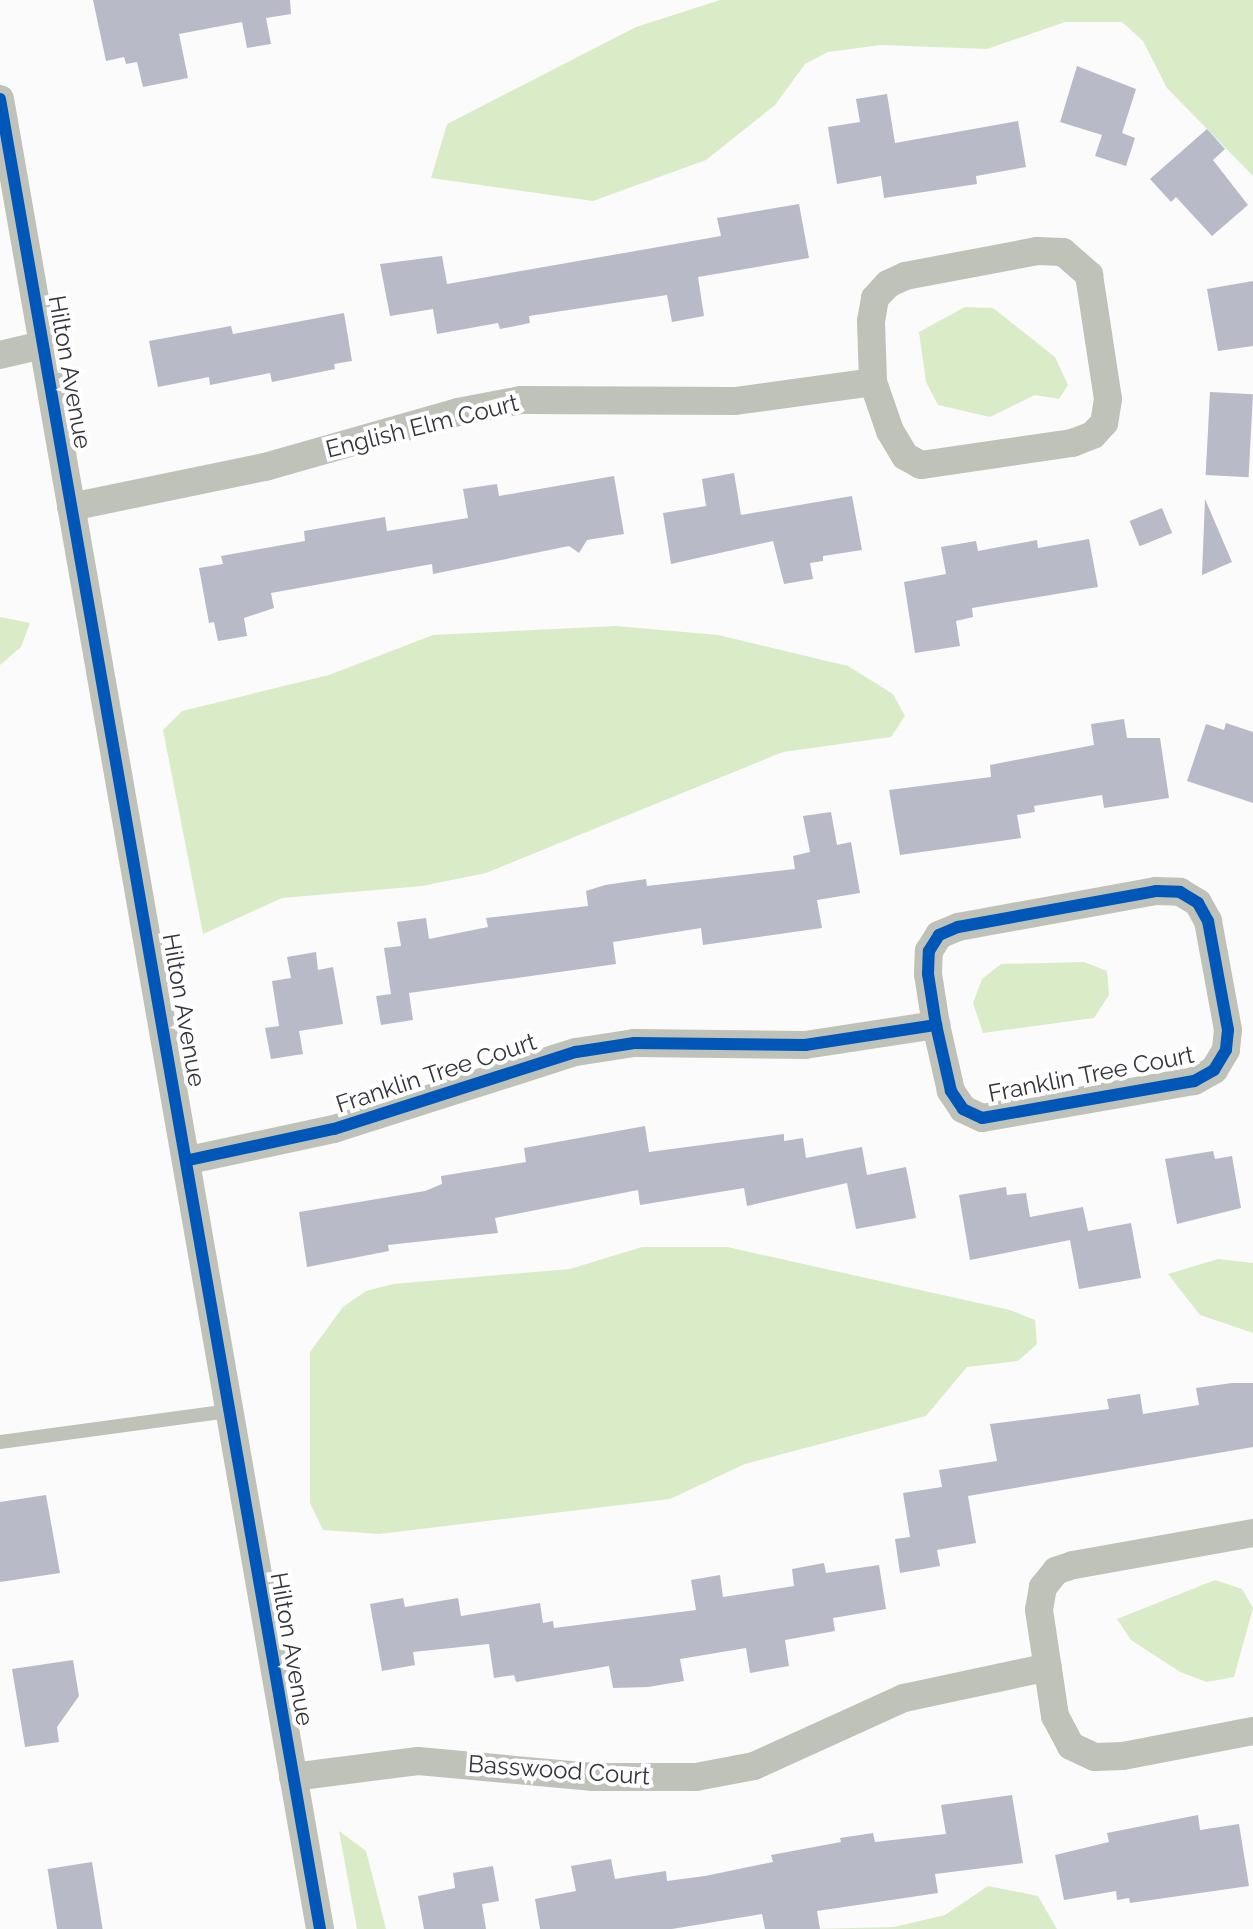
<!DOCTYPE html>
<html>
<head>
<meta charset="utf-8">
<style>
  body { margin:0 }
  #map { position:relative; width:1253px; height:1929px; overflow:hidden; background:#fbfbfb; font-family:Raleway,sans-serif }
  div>[style] { position:absolute }
  [style*='--x'] { left:calc(var(--x)*1px); top:calc(var(--y)*1px); width:calc(var(--w)*1px); rotate:calc(var(--a)*1deg) }
  .green>* { inset:0; background:#daebc8 }
  .building>* { inset:0; background:#b8bac7; transform-origin:0 0 }
  .lane>* { height:14px; margin:-7px; padding:0 7px; transform-origin:7px; border-radius:7px; background:#bec2b9 }
  .street>* { height:28px; margin:-14px; padding:0 14px; transform-origin:14px; border-radius:14px; background:#bec2b9 }
  .cycleway>* { height:12px; margin:-6px; padding:0 6px; transform-origin:6px; border-radius:6px; background:#0057b8 }
  span { translate:-50% -50%; white-space:nowrap; text-align:center; line-height:1.15; -webkit-text-stroke:8px #fff; paint-order:stroke }
  .street-label { font-size:24px; color:#33343c }
</style>
</head>
<body>
<div id="map">
  <div class="green">
    <div style="clip-path:polygon(720px 0,1253px 0,1253px 176px,1167px 88px,1143px 41px,1122px 22px,1065px 22px,987px 49px,881px 45px,828px 52px,805px 64px,775px 105px,706px 160px,593px 201px,431px 178px,447px 124px,636px 27px)"></div>
    <div style="clip-path:polygon(965px 307px,993px 308px,1055px 357px,1068px 385px,1059px 399px,1035px 395px,990px 417px,938px 405px,926px 382px,919px 332px)"></div>
    <div style="clip-path:polygon(0 617px,30px 623px,21px 647px,0 665px)"></div>
    <div style="clip-path:polygon(616px 626px,718px 635px,848px 666px,893px 694px,905px 716px,891px 737px,783px 752px,486px 873px,422px 886px,282px 898px,203px 934px,163px 730px,182px 711px,329px 675px,433px 635px)"></div>
    <div style="clip-path:polygon(1084px 962px,1107px 971px,1109px 995px,1094px 1018px,983px 1033px,973px 1003px,982px 979px,1001px 964px)"></div>
    <div style="clip-path:polygon(642px 1247px,727px 1247px,1010px 1310px,1035px 1320px,1037px 1344px,1018px 1361px,967px 1367px,926px 1416px,745px 1464px,670px 1499px,379px 1534px,323px 1530px,310px 1503px,310px 1352px,343px 1307px,366px 1291px,393px 1284px,570px 1269px)"></div>
    <div style="clip-path:polygon(1218px 1259px,1253px 1263px,1253px 1333px,1200px 1315px,1168px 1274px)"></div>
    <div style="clip-path:polygon(1215px 1580px,1242px 1589px,1253px 1608px,1234px 1677px,1207px 1682px,1180px 1672px,1131px 1640px,1117px 1619px)"></div>
    <div style="clip-path:polygon(339px 1831px,366px 1851px,386px 1929px,357px 1929px)"></div>
    <div style="clip-path:polygon(988px 1886px,1038px 1896px,1057px 1929px,810px 1929px,894px 1927px,945px 1915px)"></div>
  </div>
  <div class="building">
    <div style="clip-path:polygon(93px 0,290px 0,291px 14px,266px 18px,271px 44px,247px 48px,242px 22px,179px 34px,188px 78px,143px 87px,137px 62px,126px 64px,124px 57px,106px 61px)"></div>
    <div style="clip-path:polygon(1077px 66px,1136px 89px,1122px 133px,1135px 138px,1126px 166px,1095px 156px,1102px 135px,1060px 122px)"></div>
    <div style="clip-path:polygon(887px 94px,895px 143px,1018px 121px,1026px 167px,976px 176px,977px 184px,884px 198px,881px 176px,837px 184px,828px 127px,860px 122px,856px 99px)"></div>
    <div style="clip-path:polygon(1207px 129px,1225px 149px,1213px 160px,1248px 205px,1212px 236px,1176px 197px,1171px 202px,1150px 179px)"></div>
    <div style="clip-path:polygon(799px 204px,809px 258px,698px 277px,704px 316px,672px 322px,667px 295px,529px 316px,530px 323px,500px 329px,498px 323px,437px 334px,433px 309px,390px 316px,380px 264px,442px 256px,447px 284px,721px 236px,717px 218px)"></div>
    <div style="clip-path:polygon(1253px 281px,1253px 346px,1218px 351px,1207px 289px)"></div>
    <div style="clip-path:polygon(344px 313px,352px 361px,334px 364px,335px 369px,272px 382px,270px 373px,210px 385px,209px 377px,158px 387px,149px 341px,231px 326px,233px 334px)"></div>
    <div style="left:1210px;top:392px;width:43px;height:83px;rotate:3deg"></div>
    <div style="clip-path:polygon(734px 473px,741px 515px,852px 496px,862px 550px,823px 556px,823px 561px,810px 563px,813px 579px,784px 584px,773px 541px,671px 564px,663px 513px,706px 506px,702px 479px)"></div>
    <div style="clip-path:polygon(614px 476px,624px 534px,587px 540px,579px 553px,569px 546px,433px 574px,432px 564px,271px 593px,274px 608px,244px 618px,247px 636px,218px 641px,214px 622px,209px 623px,199px 568px,223px 564px,221px 556px,305px 541px,304px 531px,385px 517px,387px 531px,468px 518px,463px 489px,497px 484px,499px 496px)"></div>
    <div style="clip-path:polygon(1205px 499px,1232px 562px,1202px 575px)"></div>
    <div style="left:1162px;top:508px;width:27px;height:35px;rotate:68deg"></div>
    <div style="clip-path:polygon(1089px 539px,1098px 587px,972px 608px,973px 617px,956px 621px,960px 646px,915px 653px,904px 582px,946px 574px,941px 547px,976px 541px,978px 551px,1037px 540px,1038px 548px)"></div>
    <div style="clip-path:polygon(1124px 719px,1127px 738px,1160px 738px,1169px 798px,1104px 808px,1102px 795px,1034px 806px,1035px 812px,1017px 815px,1021px 838px,900px 855px,889px 790px,991px 777px,990px 765px,1094px 745px,1091px 724px)"></div>
    <div style="clip-path:polygon(1226px 723px,1253px 732px,1253px 803px,1187px 781px,1206px 724px,1224px 730px)"></div>
    <div style="clip-path:polygon(831px 812px,837px 845px,851px 842px,860px 893px,817px 900px,822px 928px,703px 945px,701px 928px,613px 942px,616px 964px,409px 993px,413px 1020px,381px 1025px,376px 996px,391px 994px,384px 948px,401px 946px,397px 922px,426px 918px,429px 939px,488px 927px,486px 918px,588px 906px,586px 891px,605px 885px,646px 879px,647px 886px,795px 869px,793px 856px,810px 852px,803px 816px)"></div>
    <div style="clip-path:polygon(316px 952px,318px 970px,333px 967px,343px 1024px,299px 1031px,303px 1054px,271px 1059px,265px 1028px,279px 1026px,272px 981px,291px 978px,287px 957px)"></div>
    <div style="clip-path:polygon(645px 1126px,649px 1152px,784px 1134px,784px 1141px,803px 1138px,806px 1158px,862px 1147px,867px 1175px,906px 1167px,916px 1218px,856px 1229px,847px 1183px,747px 1206px,744px 1188px,640px 1205px,638px 1190px,495px 1218px,498px 1233px,388px 1245px,389px 1251px,307px 1267px,299px 1212px,425px 1191px,442px 1184px,441px 1176px,526px 1162px,524px 1148px)"></div>
    <div style="clip-path:polygon(1213px 1151px,1215px 1159px,1232px 1156px,1241px 1208px,1177px 1224px,1165px 1159px)"></div>
    <div style="clip-path:polygon(1006px 1187px,1007px 1195px,1026px 1193px,1030px 1217px,1083px 1207px,1088px 1231px,1131px 1223px,1141px 1278px,1079px 1289px,1070px 1240px,970px 1260px,959px 1195px)"></div>
    <div style="clip-path:polygon(1232px 1383px,1253px 1383px,1253px 1447px,968px 1496px,976px 1543px,937px 1550px,940px 1566px,900px 1573px,895px 1539px,910px 1537px,903px 1493px,942px 1487px,939px 1470px,997px 1461px,990px 1424px,1109px 1409px,1107px 1399px,1140px 1394px,1143px 1414px,1199px 1405px,1196px 1388px)"></div>
    <div style="clip-path:polygon(46px 1495px,60px 1573px,0 1582px,0 1502px)"></div>
    <div style="clip-path:polygon(824px 1563px,826px 1573px,879px 1565px,886px 1609px,833px 1618px,835px 1631px,785px 1640px,789px 1666px,750px 1673px,746px 1648px,680px 1659px,684px 1681px,648px 1687px,613px 1688px,609px 1666px,516px 1682px,514px 1675px,494px 1678px,489px 1644px,413px 1652px,415px 1665px,382px 1671px,370px 1604px,403px 1598px,405px 1607px,458px 1598px,461px 1616px,540px 1603px,543px 1623px,553px 1621px,554px 1628px,696px 1610px,691px 1580px,720px 1575px,723px 1597px,794px 1586px,792px 1569px)"></div>
    <div style="clip-path:polygon(73px 1660px,79px 1696px,57px 1727px,59px 1742px,25px 1747px,12px 1669px)"></div>
    <div style="clip-path:polygon(1012px 1795px,1023px 1863px,935px 1874px,938px 1893px,817px 1911px,820px 1929px,765px 1929px,762px 1914px,672px 1929px,540px 1929px,535px 1899px,576px 1891px,571px 1866px,611px 1859px,615px 1879px,666px 1871px,667px 1881px,705px 1876px,773px 1862px,771px 1855px,841px 1842px,840px 1838px,873px 1833px,875px 1842px,946px 1834px,941px 1805px)"></div>
    <div style="clip-path:polygon(1198px 1815px,1200px 1830px,1239px 1824px,1249px 1886px,1130px 1903px,1129px 1898px,1117px 1900px,1116px 1891px,1064px 1900px,1055px 1855px,1109px 1842px,1107px 1833px)"></div>
    <div style="left:92px;top:1862px;width:68px;height:45px;rotate:81deg"></div>
    <div style="clip-path:polygon(493px 1866px,499px 1901px,482px 1904px,486px 1929px,424px 1929px,418px 1896px,455px 1888px,453px 1873px)"></div>
  </div>
  <div class="lane">
    <div style="--x:0;--y:1442;--w:230;--a:-7.7"></div>
  </div>
  <div class="street">
    <div style="--x:0;--y:99;--w:1858;--a:80.08"></div>
    <div style="--x:0;--y:355;--w:43;--a:-13.4"></div>
    <div style="--x:71;--y:507;--w:198;--a:-11.7"></div>
    <div style="--x:265;--y:467;--w:201;--a:-15.9"></div>
    <div style="--x:458;--y:412;--w:64;--a:-10.8"></div>
    <div style="--x:521;--y:400;--w:214;--a:0.3"></div>
    <div style="--x:735;--y:401;--w:139;--a:-7.8"></div>
    <div style="--x:873;--y:382;--w:61;--a:-91.9"></div>
    <div style="--x:871;--y:321;--w:23;--a:-80"></div>
    <div style="--x:875;--y:298;--w:19;--a:-47"></div>
    <div style="--x:888;--y:284;--w:19;--a:-25"></div>
    <div style="--x:905;--y:276;--w:134;--a:-10.7"></div>
    <div style="--x:1037;--y:251;--w:26;--a:2"></div>
    <div style="--x:1063;--y:252;--w:35;--a:41"></div>
    <div style="--x:1089;--y:275;--w:125;--a:81.3"></div>
    <div style="--x:1108;--y:399;--w:24;--a:99"></div>
    <div style="--x:1104;--y:423;--w:16;--a:133"></div>
    <div style="--x:1093;--y:435;--w:22;--a:159"></div>
    <div style="--x:1072;--y:443;--w:153;--a:171.7"></div>
    <div style="--x:921;--y:465;--w:18;--a:-151"></div>
    <div style="--x:905;--y:456;--w:29;--a:-121"></div>
    <div style="--x:890;--y:431;--w:52;--a:-109.1"></div>
    <div style="--x:189;--y:1160;--w:148;--a:-12.1"></div>
    <div style="--x:334;--y:1129;--w:254;--a:-17.7"></div>
    <div style="--x:576;--y:1052;--w:59;--a:-8.8"></div>
    <div style="--x:634;--y:1043;--w:171;--a:0.7"></div>
    <div style="--x:805;--y:1045;--w:133;--a:-8.7"></div>
    <div style="--x:936;--y:1025;--w:52;--a:-98.9"></div>
    <div style="--x:928;--y:974;--w:23;--a:-88"></div>
    <div style="--x:929;--y:951;--w:19;--a:-58"></div>
    <div style="--x:939;--y:935;--w:21;--a:-23"></div>
    <div style="--x:958;--y:927;--w:201;--a:-10.3"></div>
    <div style="--x:1156;--y:891;--w:24;--a:2"></div>
    <div style="--x:1180;--y:892;--w:21;--a:31"></div>
    <div style="--x:1198;--y:903;--w:21;--a:61"></div>
    <div style="--x:1208;--y:921;--w:111;--a:79.6"></div>
    <div style="--x:1228;--y:1030;--w:20;--a:96"></div>
    <div style="--x:1226;--y:1050;--w:23;--a:121"></div>
    <div style="--x:1214;--y:1070;--w:23;--a:151"></div>
    <div style="--x:1194;--y:1081;--w:215;--a:170.1"></div>
    <div style="--x:982;--y:1118;--w:21;--a:-155"></div>
    <div style="--x:963;--y:1109;--w:22;--a:-124"></div>
    <div style="--x:951;--y:1091;--w:68;--a:-102.8"></div>
    <div style="--x:1253;--y:1533;--w:183;--a:169.9"></div>
    <div style="--x:1073;--y:1565;--w:18;--a:161"></div>
    <div style="--x:1056;--y:1571;--w:21;--a:129"></div>
    <div style="--x:1043;--y:1587;--w:23;--a:100"></div>
    <div style="--x:1039;--y:1610;--w:107;--a:81.4"></div>
    <div style="--x:1055;--y:1716;--w:34;--a:62"></div>
    <div style="--x:1071;--y:1746;--w:26;--a:25"></div>
    <div style="--x:1095;--y:1757;--w:28;--a:-2"></div>
    <div style="--x:1123;--y:1756;--w:132;--a:-10.9"></div>
    <div style="--x:293;--y:1777;--w:126;--a:-7.3"></div>
    <div style="--x:418;--y:1761;--w:176;--a:5.2"></div>
    <div style="--x:593;--y:1777;--w:103;--a:0"></div>
    <div style="--x:696;--y:1777;--w:59;--a:-10.7"></div>
    <div style="--x:754;--y:1766;--w:165;--a:-24.4"></div>
    <div style="--x:904;--y:1698;--w:147;--a:-12.1"></div>
  </div>
  <div class="cycleway">
    <div style="--x:0;--y:99;--w:1858;--a:80.08"></div>
    <div style="--x:189;--y:1160;--w:148;--a:-12.1"></div>
    <div style="--x:334;--y:1129;--w:254;--a:-17.7"></div>
    <div style="--x:576;--y:1052;--w:59;--a:-8.8"></div>
    <div style="--x:634;--y:1043;--w:171;--a:0.7"></div>
    <div style="--x:805;--y:1045;--w:133;--a:-8.7"></div>
    <div style="--x:936;--y:1025;--w:52;--a:-98.9"></div>
    <div style="--x:928;--y:974;--w:23;--a:-88"></div>
    <div style="--x:929;--y:951;--w:19;--a:-58"></div>
    <div style="--x:939;--y:935;--w:21;--a:-23"></div>
    <div style="--x:958;--y:927;--w:201;--a:-10.3"></div>
    <div style="--x:1156;--y:891;--w:24;--a:2"></div>
    <div style="--x:1180;--y:892;--w:21;--a:31"></div>
    <div style="--x:1198;--y:903;--w:21;--a:61"></div>
    <div style="--x:1208;--y:921;--w:111;--a:79.6"></div>
    <div style="--x:1228;--y:1030;--w:20;--a:96"></div>
    <div style="--x:1226;--y:1050;--w:23;--a:121"></div>
    <div style="--x:1214;--y:1070;--w:23;--a:151"></div>
    <div style="--x:1194;--y:1081;--w:215;--a:170.1"></div>
    <div style="--x:982;--y:1118;--w:21;--a:-155"></div>
    <div style="--x:963;--y:1109;--w:22;--a:-124"></div>
    <div style="--x:951;--y:1091;--w:68;--a:-102.8"></div>
  </div>
  <div class="street-label">
    <span style="left:70px;top:372px;rotate:80deg">Hilton Avenue</span>
    <span style="left:422px;top:426px;rotate:-14deg">English Elm Court</span>
    <span style="left:184px;top:1010px;rotate:80deg">Hilton Avenue</span>
    <span style="left:436px;top:1073px;rotate:-18deg">Franklin Tree Court</span>
    <span style="left:1091px;top:1074px;rotate:-11deg">Franklin Tree Court</span>
    <span style="left:292px;top:1649px;rotate:80deg">Hilton Avenue</span>
    <span style="left:559px;top:1770px;rotate:4deg">Basswood Court</span>
  </div>
</div>
</body>
</html>
